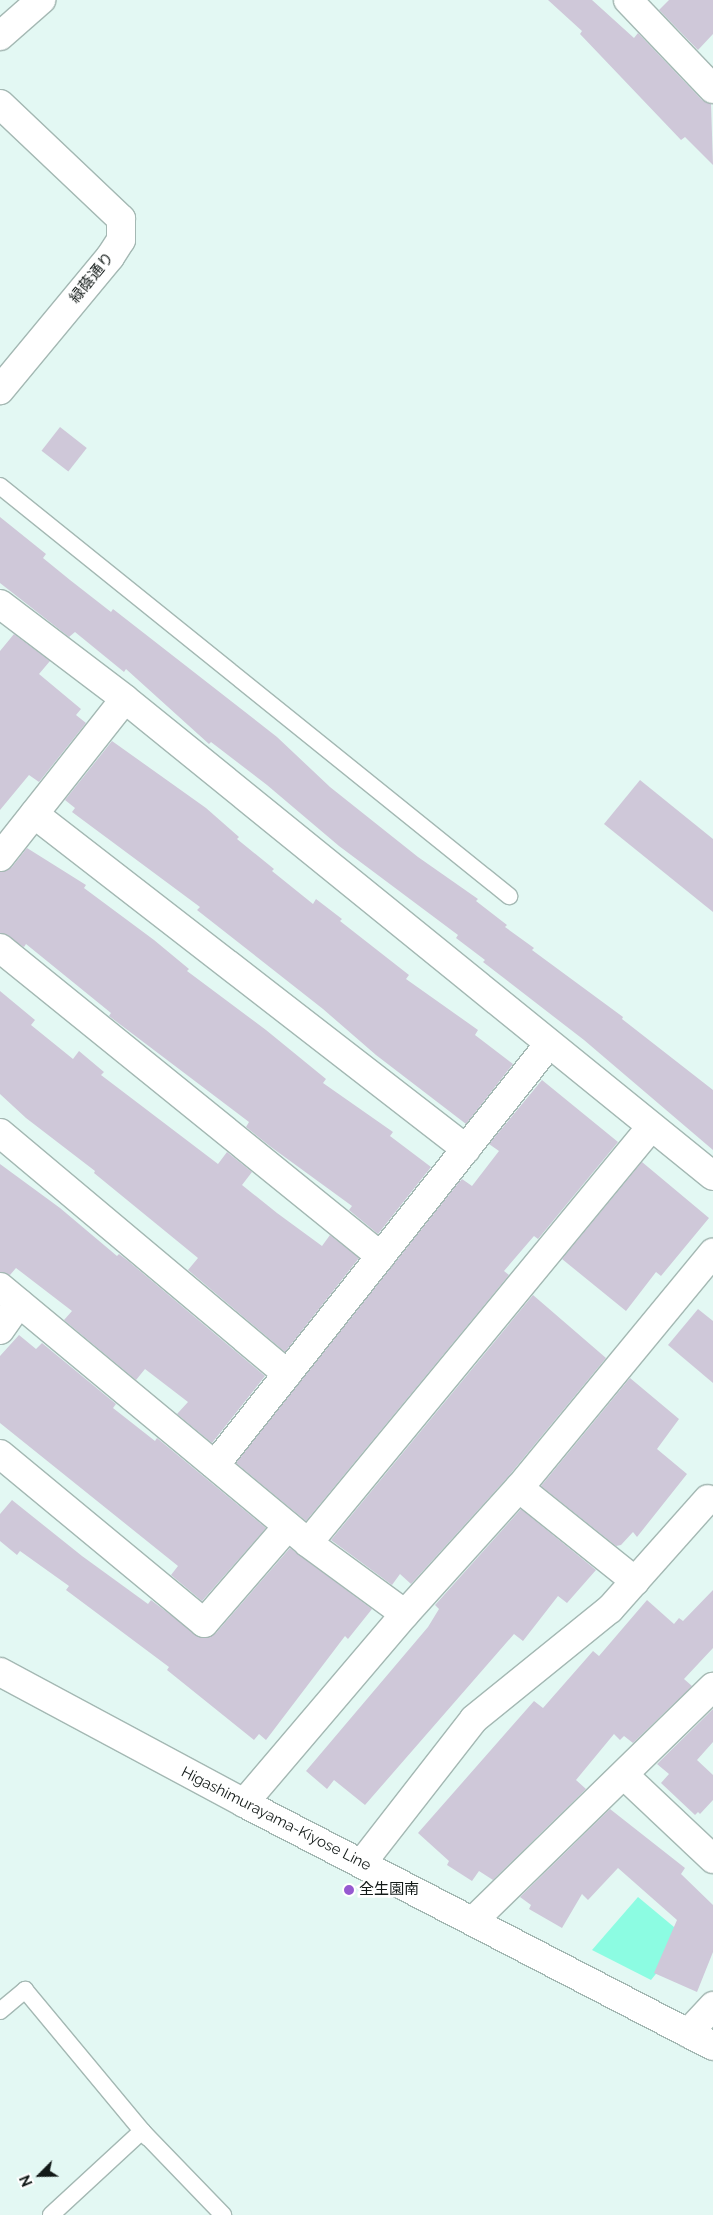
<!DOCTYPE html>
<html>
<head>
<meta charset="utf-8">
<style>
  body { margin:0 }
  #map { position:relative; width:713px; height:2215px; overflow:hidden; background:#e3f8f3; font-family:Raleway,"Noto Sans JP",sans-serif }
  div>[style] { position:absolute }
  [style*='--x'] { left:calc(var(--x)*1px); top:calc(var(--y)*1px); width:calc(var(--w)*1px); rotate:calc(var(--a)*1deg) }
  .green>* { inset:0; background:#8cfce2 }
  .building>* { inset:0; background:#cfc8d9; transform-origin:0 0 }
  .roads { filter:drop-shadow(1px 0 #a4b8b3) drop-shadow(-1px 0 #a4b8b3) drop-shadow(0 1px #a4b8b3) drop-shadow(0 -1px #a4b8b3) }
  .lane>* { height:16px; margin:-8px; padding:0 8px; transform-origin:8px; border-radius:8px; background:#fff }
  .street>* { height:28px; margin:-14px; padding:0 14px; transform-origin:14px; border-radius:14px; background:#fff }
  .secondary>* { height:28px; margin:-14px; padding:0 14px; transform-origin:14px; border-radius:14px; background:#fff }
  .dots>* { width:14px; height:14px; translate:-50% -50%; box-sizing:border-box; border:2px solid #fff; border-radius:50% }
  span { translate:-50% -50%; white-space:nowrap; text-align:center; line-height:1.15; -webkit-text-stroke:5px #fff; paint-order:stroke }
  .street-label { font-size:15px; color:#131a18 }
  .poi-label { font-size:15px; color:#131a18 }
  .left { translate:0 -50%; text-align:left }
  .north { position:absolute; left:15px; top:2150px; width:50px; height:50px; -webkit-text-stroke:4px #fff; paint-order:stroke; rotate:247deg; font-size:14px; font-weight:700; line-height:20px; text-align:center; color:#131a18 }
  .north::after { content:''; display:block; margin:auto; width:18px; height:22px; background:#131a18; clip-path:polygon(50% 0,100% 100%,50% 72%,0 100%) }
</style>
</head>
<body>
<div id="map">
  <div class="green">
    <div style="clip-path:polygon(638px 1897px,686px 1937px,651px 1980px,592px 1950px)"></div>
  </div>
  <div class="building">
    <div style="clip-path:polygon(548px 0,592px 0,634px 38px,638px 33px,702px 100px,711px 104px,713px 165px,685px 137px,681px 140px,580px 34px,582px 31px)"></div>
    <div style="clip-path:polygon(669px 0,713px 0,713px 34px,698px 50px,659px 10px)"></div>
    <div style="left:60px;top:427px;width:34px;height:30px;rotate:38deg"></div>
    <div style="clip-path:polygon(0 517px,46px 554px,43px 558px,70px 580px,111px 612px,113px 609px,277px 737px,330px 787px,418px 857px,478px 899px,476px 901px,507px 925px,505px 927px,534px 948px,532px 950px,623px 1017px,622px 1019px,713px 1090px,713px 1150px,584px 1040px,483px 962px,485px 960px,456px 938px,458px 935px,339px 846px,267px 785px,211px 742px,209px 744px,126px 669px,124px 672px,75px 632px,69px 637px,0 583px)"></div>
    <div style="clip-path:polygon(14px 634px,50px 661px,39px 674px,81px 709px,76px 715px,86px 723px,39px 782px,29px 775px,0 810px,0 651px)"></div>
    <div style="clip-path:polygon(112px 741px,206px 808px,239px 837px,237px 839px,274px 869px,272px 871px,313px 904px,316px 899px,342px 919px,340px 921px,409px 975px,406px 979px,478px 1030px,475px 1035px,513px 1064px,466px 1124px,376px 1055px,323px 1009px,197px 910px,200px 907px,72px 812px,75px 808px,65px 800px)"></div>
    <div style="clip-path:polygon(640px 780px,713px 839px,713px 912px,604px 824px)"></div>
    <div style="clip-path:polygon(27px 848px,86px 885px,84px 888px,154px 940px,189px 969px,187px 971px,266px 1030px,326px 1079px,323px 1083px,393px 1132px,390px 1136px,431px 1167px,378px 1234px,349px 1210px,352px 1206px,271px 1147px,246px 1127px,249px 1122px,109px 1016px,111px 1013px,26px 944px,24px 947px,0 933px,0 872px,12px 867px)"></div>
    <div style="clip-path:polygon(0 991px,35px 1020px,31px 1025px,73px 1059px,79px 1051px,104px 1072px,101px 1075px,218px 1164px,227px 1152px,252px 1172px,242px 1185px,277px 1213px,322px 1246px,330px 1235px,359px 1258px,285px 1352px,188px 1270px,198px 1258px,94px 1173px,95px 1171px,26px 1118px,0 1094px)"></div>
    <div style="clip-path:polygon(542px 1080px,618px 1142px,538px 1239px,534px 1236px,504px 1271px,509px 1275px,306px 1521px,236px 1463px,456px 1186px,462px 1179px,472px 1186px,499px 1151px,489px 1144px)"></div>
    <div style="clip-path:polygon(642px 1162px,709px 1218px,661px 1276px,656px 1272px,626px 1311px,562px 1259px)"></div>
    <div style="clip-path:polygon(0 1164px,60px 1208px,117px 1256px,119px 1254px,127px 1260px,265px 1376px,212px 1443px,177px 1414px,188px 1402px,145px 1369px,136px 1380px,64px 1320px,72px 1311px,16px 1268px,10px 1275px,0 1272px)"></div>
    <div style="clip-path:polygon(533px 1295px,606px 1358px,507px 1478px,411px 1584px,400px 1574px,392px 1585px,331px 1540px)"></div>
    <div style="clip-path:polygon(698px 1309px,713px 1321px,713px 1383px,668px 1345px)"></div>
    <div style="clip-path:polygon(19px 1335px,36px 1349px,42px 1343px,116px 1404px,113px 1408px,155px 1441px,157px 1438px,266px 1528px,202px 1601px,171px 1575px,178px 1566px,0 1423px,0 1356px)"></div>
    <div style="clip-path:polygon(630px 1378px,679px 1419px,657px 1449px,687px 1474px,637px 1537px,633px 1532px,621px 1545px,616px 1546px,541px 1486px)"></div>
    <div style="clip-path:polygon(12px 1500px,82px 1556px,148px 1604px,151px 1600px,201px 1638px,216px 1633px,290px 1548px,372px 1609px,348px 1639px,345px 1636px,266px 1740px,259px 1734px,254px 1740px,167px 1670px,169px 1667px,66px 1590px,69px 1586px,20px 1551px,17px 1555px,0 1541px,0 1514px)"></div>
    <div style="clip-path:polygon(521px 1509px,596px 1570px,567px 1603px,558px 1596px,523px 1641px,514px 1634px,365px 1805px,334px 1780px,327px 1789px,306px 1771px,428px 1627px,439px 1609px,435px 1605px)"></div>
    <div style="clip-path:polygon(713px 1590px,713px 1648px,684px 1679px,692px 1686px,633px 1743px,624px 1736px,620px 1740px,614px 1734px,576px 1780px,586px 1789px,493px 1880px,479px 1871px,472px 1881px,447px 1865px,449px 1861px,418px 1833px,534px 1701px,543px 1708px,593px 1651px,599px 1656px,647px 1600px,674px 1624px,679px 1618px,683px 1621px)"></div>
    <div style="clip-path:polygon(713px 1709px,713px 1742px,697px 1760px,713px 1775px,713px 1800px,700px 1814px,698px 1812px,695px 1815px,661px 1783px,669px 1774px,657px 1764px)"></div>
    <div style="clip-path:polygon(610px 1809px,685px 1868px,681px 1874px,713px 1905px,713px 1952px,697px 1992px,654px 1973px,677px 1920px,618px 1868px,588px 1900px,582px 1894px,562px 1928px,529px 1909px,531px 1905px,520px 1897px)"></div>
  </div>
  <div class="roads">
    <div class="lane">
      <div style="--x:0;--y:486;--w:654;--a:38.85"></div>
      <div style="--x:0;--y:2011;--w:33;--a:-40"></div>
      <div style="--x:25;--y:1990;--w:192;--a:50.3"></div>
      <div style="--x:51;--y:2215;--w:124;--a:-42.7"></div>
      <div style="--x:142;--y:2131;--w:117;--a:46"></div>
    </div>
    <div class="street">
      <div style="--x:628;--y:0;--w:123;--a:46.3"></div>
      <div style="--x:0;--y:36;--w:55;--a:-41.3"></div>
      <div style="--x:0;--y:604;--w:157;--a:37.2"></div>
      <div style="--x:125;--y:699;--w:757;--a:39.05"></div>
      <div style="--x:34;--y:814;--w:547;--a:37.79"></div>
      <div style="--x:0;--y:857;--w:201;--a:-51.7"></div>
      <div style="--x:0;--y:948;--w:490;--a:39"></div>
      <div style="--x:0;--y:1133;--w:375;--a:40"></div>
      <div style="--x:0;--y:1287;--w:400;--a:39.7"></div>
      <div style="--x:308;--y:1543;--w:120;--a:36.2"></div>
      <div style="--x:0;--y:1330;--w:33;--a:-55"></div>
      <div style="--x:0;--y:1454;--w:265;--a:39.6"></div>
      <div style="--x:204;--y:1623;--w:128;--a:-49.1"></div>
      <div style="--x:215;--y:1465;--w:537;--a:-51.57"></div>
      <div style="--x:519;--y:1488;--w:149;--a:38.7"></div>
      <div style="--x:308;--y:1543;--w:539;--a:-50.49"></div>
      <div style="--x:625;--y:1776;--w:121;--a:43.3"></div>
      <div style="--x:244;--y:1803;--w:248;--a:-49.6"></div>
      <div style="--x:405;--y:1614;--w:170;--a:-47.9"></div>
      <div style="--x:519;--y:1488;--w:305;--a:-50.5"></div>
      <div style="--x:362;--y:1863;--w:182;--a:-52.1"></div>
      <div style="--x:474;--y:1719;--w:175;--a:-39"></div>
      <div style="--x:610;--y:1609;--w:147;--a:-48.3"></div>
      <div style="--x:474;--y:1920;--w:334;--a:-44.3"></div>
      <div style="--x:688;--y:2033;--w:37;--a:-47"></div>
    </div>
    <div class="secondary">
      <div style="--x:0;--y:104;--w:167;--a:43.5"></div>
      <div style="--x:121;--y:219;--w:21;--a:90"></div>
      <div style="--x:121;--y:240;--w:20;--a:123"></div>
      <div style="--x:110;--y:257;--w:173;--a:129.6"></div>
      <div style="--x:0;--y:1672;--w:277;--a:28.2"></div>
      <div style="--x:244;--y:1803;--w:528;--a:27.39"></div>
    </div>
  </div>
  <div class="dots">
    <div style="left:349px;top:1890px;background:#9659d0"></div>
  </div>
  <div class="street-label">
    <span style="left:92px;top:278px;rotate:-51deg">緑蔭通り</span>
    <span style="left:276px;top:1819px;rotate:27deg">Higashimurayama-Kiyose Line</span>
  </div>
  <div class="poi-label">
    <span class="left" style="left:359px;top:1890px">全生園南</span>
  </div>
  <div class="north">N</div>
</div>
</body>
</html>
